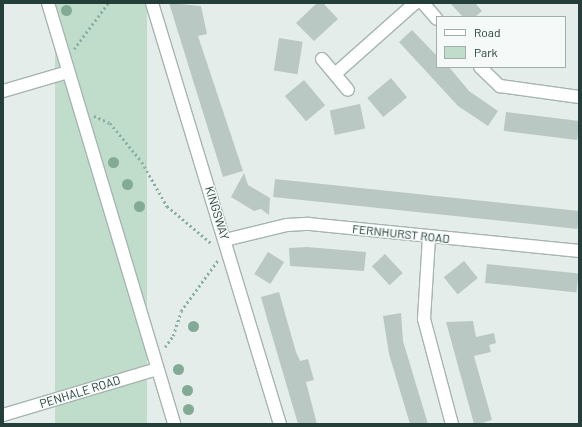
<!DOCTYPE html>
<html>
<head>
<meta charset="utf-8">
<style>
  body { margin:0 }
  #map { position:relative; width:582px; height:427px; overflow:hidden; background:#e4edea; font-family:Barlow,sans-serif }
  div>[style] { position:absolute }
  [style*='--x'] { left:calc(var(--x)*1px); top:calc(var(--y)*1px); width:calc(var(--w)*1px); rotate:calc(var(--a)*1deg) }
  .green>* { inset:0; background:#bfddca; transform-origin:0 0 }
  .building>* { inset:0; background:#bac8c3; transform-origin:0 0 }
  .path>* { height:2.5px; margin-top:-1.25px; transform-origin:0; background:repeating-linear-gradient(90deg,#87afa6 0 2px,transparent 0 5px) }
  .roads { filter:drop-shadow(1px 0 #a7b5b1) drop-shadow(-1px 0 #a7b5b1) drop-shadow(0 1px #a7b5b1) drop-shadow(0 -1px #a7b5b1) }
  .minor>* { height:12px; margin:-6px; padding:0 6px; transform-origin:6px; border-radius:6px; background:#fff }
  .trees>* { width:11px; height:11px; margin:-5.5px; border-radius:50%; background:#82aa95 }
  span { translate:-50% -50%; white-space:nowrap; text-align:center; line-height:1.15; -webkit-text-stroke:3px #f5f9f8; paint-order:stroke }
  .street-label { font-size:12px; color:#243e39 }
  .frame { position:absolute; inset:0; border:4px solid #243e39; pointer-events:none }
  .legend { position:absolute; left:436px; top:16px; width:130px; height:52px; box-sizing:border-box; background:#f5f9f8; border:1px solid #a1aeac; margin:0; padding:5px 7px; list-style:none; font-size:12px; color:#243e39 }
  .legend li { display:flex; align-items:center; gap:8px; height:20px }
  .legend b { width:20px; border:1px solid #a1aeac }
</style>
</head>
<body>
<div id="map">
  <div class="green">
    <div style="left:55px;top:3px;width:92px;height:439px"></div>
  </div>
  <div class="building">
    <div style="clip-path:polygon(169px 3px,201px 6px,207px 34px,198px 36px,243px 171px,223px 177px)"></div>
    <div style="clip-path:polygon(317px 3px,323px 3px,338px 19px,314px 41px,296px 23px)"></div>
    <div style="clip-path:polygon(450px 3px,475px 3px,482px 11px,475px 17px,463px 17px)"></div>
    <div style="clip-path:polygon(412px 30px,437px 56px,437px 67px,449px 67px,469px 91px,498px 111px,488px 126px,458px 106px,399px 42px)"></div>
    <div style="left:279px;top:38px;width:24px;height:33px;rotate:9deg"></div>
    <div style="left:391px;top:78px;width:25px;height:31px;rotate:50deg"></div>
    <div style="left:304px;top:80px;width:33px;height:25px;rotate:50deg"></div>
    <div style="left:360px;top:104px;width:25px;height:31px;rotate:78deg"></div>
    <div style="left:506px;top:112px;width:74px;height:19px;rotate:7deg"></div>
    <div style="clip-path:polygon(244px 173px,248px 185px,270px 198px,269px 215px,261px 209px,254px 211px,231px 197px)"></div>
    <div style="left:275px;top:179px;width:306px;height:18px;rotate:6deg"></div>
    <div style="clip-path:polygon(307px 247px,366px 252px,364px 271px,290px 266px,289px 248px)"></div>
    <div style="left:268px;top:252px;width:19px;height:26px;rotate:32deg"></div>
    <div style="left:385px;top:254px;width:26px;height:18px;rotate:47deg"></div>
    <div style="left:464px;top:261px;width:22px;height:26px;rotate:51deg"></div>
    <div style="left:487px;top:264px;width:92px;height:19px;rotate:6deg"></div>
    <div style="clip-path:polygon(279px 292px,296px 352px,300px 361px,308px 359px,314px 380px,306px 382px,317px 424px,298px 424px,268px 322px,261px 297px)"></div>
    <div style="clip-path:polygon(401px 313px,403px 341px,428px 424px,410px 424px,389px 354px,383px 316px)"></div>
    <div style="clip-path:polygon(473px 321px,476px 337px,494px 333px,496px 343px,489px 345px,491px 352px,474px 356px,492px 420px,479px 424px,474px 424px,446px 322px)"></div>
  </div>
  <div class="path">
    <div style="--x:74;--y:49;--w:57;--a:-53.5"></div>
    <div style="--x:94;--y:116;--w:17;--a:24"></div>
    <div style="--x:110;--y:123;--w:50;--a:50.6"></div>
    <div style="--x:142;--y:162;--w:51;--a:60.4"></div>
    <div style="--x:167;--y:206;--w:57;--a:40.1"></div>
    <div style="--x:165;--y:347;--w:14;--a:-54"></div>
    <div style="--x:173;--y:336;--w:26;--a:-72"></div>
    <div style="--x:181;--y:311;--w:63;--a:-54"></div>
  </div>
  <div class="roads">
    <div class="minor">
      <div style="--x:48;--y:3;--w:439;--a:73.3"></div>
      <div style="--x:152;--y:3;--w:440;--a:73.1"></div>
      <div style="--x:423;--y:3;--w:21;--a:49"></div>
      <div style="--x:322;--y:59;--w:40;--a:50"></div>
      <div style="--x:480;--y:67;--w:28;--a:44"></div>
      <div style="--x:500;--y:86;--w:80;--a:7.9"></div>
      <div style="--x:335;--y:74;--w:107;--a:-41.6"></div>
      <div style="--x:3;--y:91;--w:68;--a:-16.3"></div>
      <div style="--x:429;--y:237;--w:82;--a:93.5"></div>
      <div style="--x:424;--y:319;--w:109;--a:75.1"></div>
      <div style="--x:225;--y:240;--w:64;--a:-13.6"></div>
      <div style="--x:287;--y:225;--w:22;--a:-3"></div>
      <div style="--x:309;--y:224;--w:271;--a:5.7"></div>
      <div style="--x:3;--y:415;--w:161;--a:-16.6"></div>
    </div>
  </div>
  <div class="trees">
    <div style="left:66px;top:10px"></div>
    <div style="left:113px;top:162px"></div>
    <div style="left:127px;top:184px"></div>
    <div style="left:139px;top:206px"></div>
    <div style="left:193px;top:326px"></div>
    <div style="left:178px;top:369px"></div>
    <div style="left:187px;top:390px"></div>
    <div style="left:188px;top:409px"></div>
  </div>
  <div class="street-label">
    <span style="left:217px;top:213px;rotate:73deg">KINGSWAY</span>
    <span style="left:401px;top:234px;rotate:6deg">FERNHURST ROAD</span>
    <span style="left:80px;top:392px;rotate:-17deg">PENHALE ROAD</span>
  </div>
  <div class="frame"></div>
  <ul class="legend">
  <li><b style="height:5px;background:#fff"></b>Road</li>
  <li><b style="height:11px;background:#bfddca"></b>Park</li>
  </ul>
</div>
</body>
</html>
